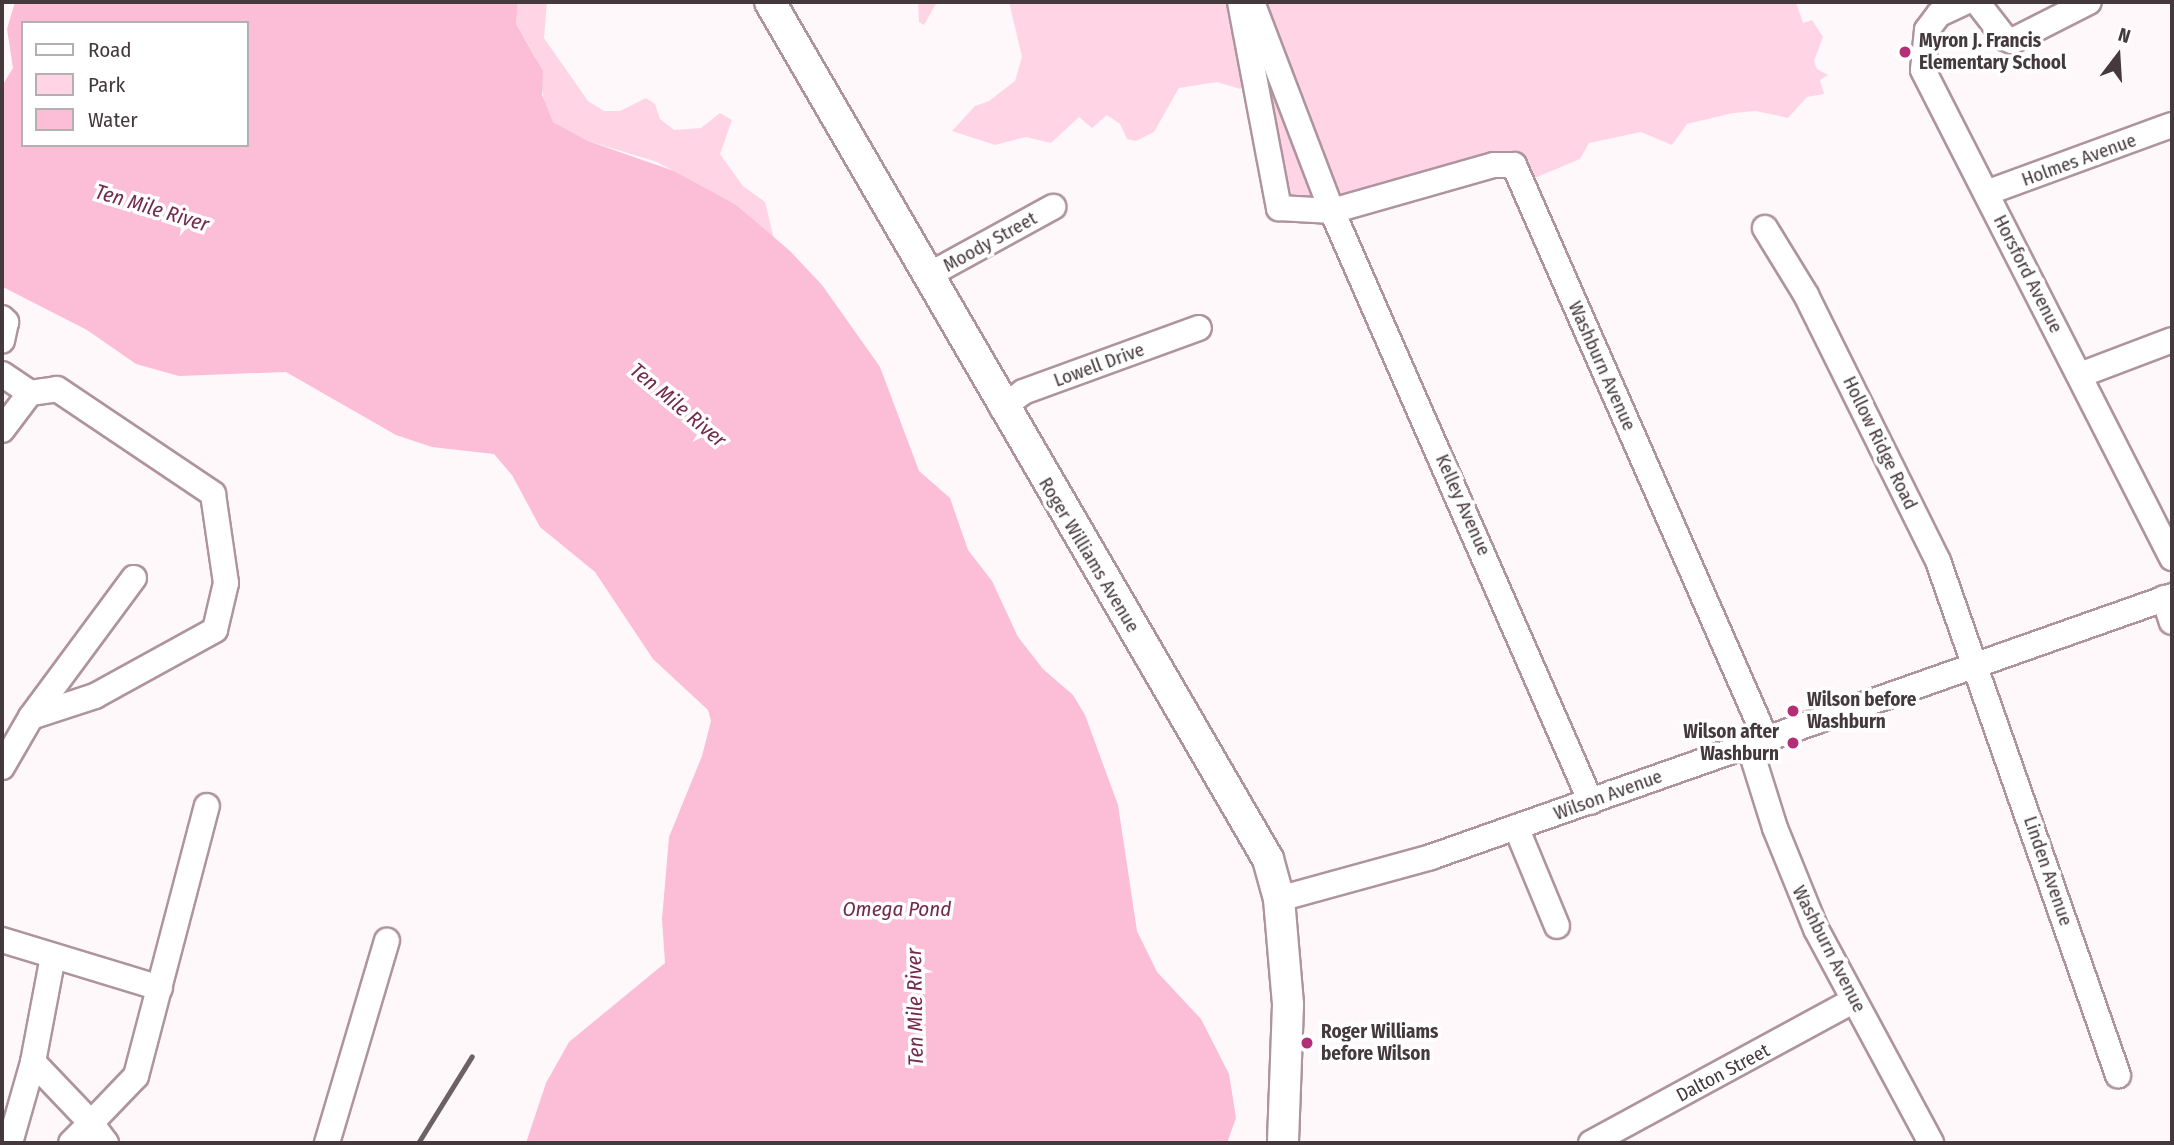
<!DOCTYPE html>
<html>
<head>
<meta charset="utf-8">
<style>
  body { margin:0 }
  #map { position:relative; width:2174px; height:1145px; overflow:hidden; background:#fef8fa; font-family:"Fira Sans Condensed",sans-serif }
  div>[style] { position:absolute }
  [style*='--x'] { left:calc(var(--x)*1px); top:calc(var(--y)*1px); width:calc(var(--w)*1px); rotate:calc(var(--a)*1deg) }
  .green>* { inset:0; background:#ffd5e5 }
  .water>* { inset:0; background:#fcbdd6 }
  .roads { filter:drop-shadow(2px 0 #ae949e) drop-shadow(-2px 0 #ae949e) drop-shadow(0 2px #ae949e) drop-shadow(0 -2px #ae949e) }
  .minor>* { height:24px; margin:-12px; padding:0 12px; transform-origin:12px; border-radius:12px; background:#fff }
  .major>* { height:30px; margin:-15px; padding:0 15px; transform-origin:15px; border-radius:15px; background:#fff }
  .rail>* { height:5px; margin:-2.5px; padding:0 2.5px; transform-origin:2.5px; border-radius:2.5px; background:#6c6266 }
  .dots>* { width:19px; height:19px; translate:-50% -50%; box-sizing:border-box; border:4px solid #fff; border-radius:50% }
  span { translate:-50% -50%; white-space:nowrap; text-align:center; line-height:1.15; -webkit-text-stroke:7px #fff; paint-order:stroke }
  .poi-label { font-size:19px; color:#44393d; font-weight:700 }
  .left { translate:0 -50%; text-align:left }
  .right { translate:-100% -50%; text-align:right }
  .street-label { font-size:19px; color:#44393d }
  .water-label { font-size:21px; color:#722a4d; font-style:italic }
  .frame { position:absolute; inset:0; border:4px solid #44393d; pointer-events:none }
  .legend { position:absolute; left:21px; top:21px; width:228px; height:126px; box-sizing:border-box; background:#fff; border:2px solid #b4b0b1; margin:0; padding:9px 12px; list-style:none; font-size:21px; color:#44393d }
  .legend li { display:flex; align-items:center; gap:14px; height:35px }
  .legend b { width:35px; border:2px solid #b4b0b1 }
  .north { position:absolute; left:2083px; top:21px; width:70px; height:70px; -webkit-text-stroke:5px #fff; paint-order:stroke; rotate:17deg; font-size:19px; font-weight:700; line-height:28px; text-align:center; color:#44393d }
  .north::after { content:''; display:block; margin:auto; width:24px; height:32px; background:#44393d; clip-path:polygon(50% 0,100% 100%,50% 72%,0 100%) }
</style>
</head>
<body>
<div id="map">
  <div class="green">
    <div style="clip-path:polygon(518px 2px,547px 2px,544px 38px,588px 101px,604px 111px,620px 111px,646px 98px,655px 104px,660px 119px,674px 130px,701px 128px,720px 113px,732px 120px,720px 154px,743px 186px,765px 202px,774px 239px,735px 204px,657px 162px,588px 141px,553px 122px,546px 111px,536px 58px,516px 24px)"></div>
    <div style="clip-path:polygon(918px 2px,937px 2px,924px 25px,919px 22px)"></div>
    <div style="clip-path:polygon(1009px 2px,1796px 2px,1803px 23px,1812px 20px,1823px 37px,1814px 61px,1817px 69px,1828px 75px,1820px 80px,1824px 94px,1807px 97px,1788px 118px,1756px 111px,1733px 113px,1687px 124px,1672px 145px,1641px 132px,1589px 143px,1580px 159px,1518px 185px,1512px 173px,1292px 208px,1254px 80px,1240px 89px,1217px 82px,1179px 88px,1154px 132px,1136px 141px,1127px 139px,1120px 124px,1107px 115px,1092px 128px,1079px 117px,1051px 143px,1026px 137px,995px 145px,952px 131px,975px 106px,989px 101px,1015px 81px,1022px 57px)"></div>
  </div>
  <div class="water">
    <div style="clip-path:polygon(evenodd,15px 2px,518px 2px,516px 24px,543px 71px,542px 95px,553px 122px,588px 141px,674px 171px,735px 204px,790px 251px,822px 285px,880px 367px,919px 471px,950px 498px,968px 550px,992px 581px,1018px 637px,1043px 669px,1073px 695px,1085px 715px,1118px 805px,1137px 931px,1157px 972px,1201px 1019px,1229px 1074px,1236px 1118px,1227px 1143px,526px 1143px,546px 1083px,569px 1042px,665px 963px,662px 919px,669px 837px,702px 756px,711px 721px,708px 710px,653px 659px,595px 572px,540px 527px,512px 475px,494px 454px,432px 447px,396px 435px,286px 372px,179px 376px,136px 364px,87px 330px,3px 287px,2px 86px,13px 68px,7px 29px,15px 2px,23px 23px,247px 23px,247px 145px,23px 145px,23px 23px)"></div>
  </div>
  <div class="roads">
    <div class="minor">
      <div style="--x:1240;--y:2;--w:210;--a:79.3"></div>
      <div style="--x:1279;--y:208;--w:53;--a:3.2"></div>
      <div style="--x:1332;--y:211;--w:168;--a:-15.9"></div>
      <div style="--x:1494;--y:165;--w:20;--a:0"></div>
      <div style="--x:1514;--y:165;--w:627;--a:66.3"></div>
      <div style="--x:1252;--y:2;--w:224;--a:69.1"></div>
      <div style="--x:1332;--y:211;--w:645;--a:66.34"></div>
      <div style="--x:1965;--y:2;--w:29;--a:155"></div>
      <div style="--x:1939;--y:14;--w:20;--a:127"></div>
      <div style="--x:1927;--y:30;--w:40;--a:95.7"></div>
      <div style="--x:1923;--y:70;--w:548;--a:62.97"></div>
      <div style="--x:1977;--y:2;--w:46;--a:52.1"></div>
      <div style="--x:2005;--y:38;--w:8;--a:23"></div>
      <div style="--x:2012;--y:41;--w:86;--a:-26.9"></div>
      <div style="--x:1986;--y:193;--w:198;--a:-20.1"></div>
      <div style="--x:1765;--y:228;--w:79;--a:58.5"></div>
      <div style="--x:1806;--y:295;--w:297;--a:63.6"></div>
      <div style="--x:1938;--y:561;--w:545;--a:70.7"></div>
      <div style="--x:927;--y:276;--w:144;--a:-28.7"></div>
      <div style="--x:2;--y:318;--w:6;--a:45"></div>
      <div style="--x:6;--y:322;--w:19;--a:102"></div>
      <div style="--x:2;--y:374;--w:34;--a:34"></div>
      <div style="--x:2080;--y:375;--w:98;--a:-20.8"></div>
      <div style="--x:1002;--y:408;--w:26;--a:-37"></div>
      <div style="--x:1023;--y:392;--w:187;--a:-20"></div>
      <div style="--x:2;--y:430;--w:46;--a:-52.9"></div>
      <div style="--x:30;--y:393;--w:27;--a:-8"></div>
      <div style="--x:57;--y:389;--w:188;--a:33.9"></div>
      <div style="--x:213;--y:494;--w:90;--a:81.7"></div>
      <div style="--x:226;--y:583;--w:48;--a:103.2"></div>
      <div style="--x:215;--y:630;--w:137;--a:151.2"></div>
      <div style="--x:95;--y:696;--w:67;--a:161.8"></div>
      <div style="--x:31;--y:717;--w:58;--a:120.1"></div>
      <div style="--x:2164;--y:598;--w:25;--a:72"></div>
      <div style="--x:31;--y:717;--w:173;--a:-53.5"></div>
      <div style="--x:1749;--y:745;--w:87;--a:72.6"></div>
      <div style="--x:1775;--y:828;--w:109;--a:67.9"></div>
      <div style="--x:1816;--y:929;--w:243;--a:61.7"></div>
      <div style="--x:1516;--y:827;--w:107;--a:67.5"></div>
      <div style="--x:1279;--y:899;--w:158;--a:-15.4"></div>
      <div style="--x:1431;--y:857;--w:786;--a:-19.4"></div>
      <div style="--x:2;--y:940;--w:165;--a:16.9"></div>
      <div style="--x:33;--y:1062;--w:84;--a:46.4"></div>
      <div style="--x:91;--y:1123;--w:28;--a:135"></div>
      <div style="--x:10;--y:1143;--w:84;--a:-74.1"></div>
      <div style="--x:33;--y:1062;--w:108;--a:-79.3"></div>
      <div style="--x:106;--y:1143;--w:25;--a:-127"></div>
      <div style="--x:91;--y:1123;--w:65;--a:-46.2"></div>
      <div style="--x:136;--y:1076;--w:279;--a:-75.3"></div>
      <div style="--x:327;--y:1143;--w:211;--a:-73.5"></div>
      <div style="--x:1591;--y:1143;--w:299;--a:-28.5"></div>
    </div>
    <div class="major">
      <div style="--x:770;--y:2;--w:991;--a:59.84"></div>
      <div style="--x:1268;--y:859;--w:41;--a:74.6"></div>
      <div style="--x:1279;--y:899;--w:106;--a:85.1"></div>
      <div style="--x:1288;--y:1005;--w:138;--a:92.1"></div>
    </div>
  </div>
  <div class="rail">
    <div style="--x:418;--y:1143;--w:102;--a:-58.2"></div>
  </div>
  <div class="dots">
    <div style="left:1905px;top:52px;background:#b32e74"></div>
    <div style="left:1793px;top:711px;background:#b32e74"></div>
    <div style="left:1793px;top:743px;background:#b32e74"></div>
    <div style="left:1307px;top:1043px;background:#b32e74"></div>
  </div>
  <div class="poi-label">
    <span class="left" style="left:1919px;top:52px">Myron J. Francis<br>Elementary School</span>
    <span class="left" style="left:1807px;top:711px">Wilson before<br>Washburn</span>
    <span class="right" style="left:1779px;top:743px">Wilson after<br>Washburn</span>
    <span class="left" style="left:1321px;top:1043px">Roger Williams<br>before Wilson</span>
  </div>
  <div class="street-label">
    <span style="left:2079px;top:160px;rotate:-20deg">Holmes Avenue</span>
    <span style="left:990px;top:242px;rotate:-29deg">Moody Street</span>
    <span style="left:2028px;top:274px;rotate:63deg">Horsford Avenue</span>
    <span style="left:1099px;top:365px;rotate:-20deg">Lowell Drive</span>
    <span style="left:1602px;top:366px;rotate:66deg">Washburn Avenue</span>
    <span style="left:1880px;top:443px;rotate:64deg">Hollow Ridge Road</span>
    <span style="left:1463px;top:505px;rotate:66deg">Kelley Avenue</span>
    <span style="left:1089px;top:555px;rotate:59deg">Roger Williams Avenue</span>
    <span style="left:1608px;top:795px;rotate:-20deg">Wilson Avenue</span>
    <span style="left:2048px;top:871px;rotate:71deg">Linden Avenue</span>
    <span style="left:1829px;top:949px;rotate:63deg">Washburn Avenue</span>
    <span style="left:1723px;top:1073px;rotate:-28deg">Dalton Street</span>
  </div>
  <div class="water-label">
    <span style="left:152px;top:208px;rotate:17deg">Ten Mile River</span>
    <span style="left:678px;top:405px;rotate:40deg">Ten Mile River</span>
    <span style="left:897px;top:909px">Omega Pond</span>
    <span style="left:915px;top:1007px;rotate:-91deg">Ten Mile River</span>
  </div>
  <div class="frame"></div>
  <ul class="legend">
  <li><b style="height:9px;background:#fff"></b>Road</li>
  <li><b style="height:19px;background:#ffd5e5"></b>Park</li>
  <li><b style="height:19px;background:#fcbdd6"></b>Water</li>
  </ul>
  <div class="north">N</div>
</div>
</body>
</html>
